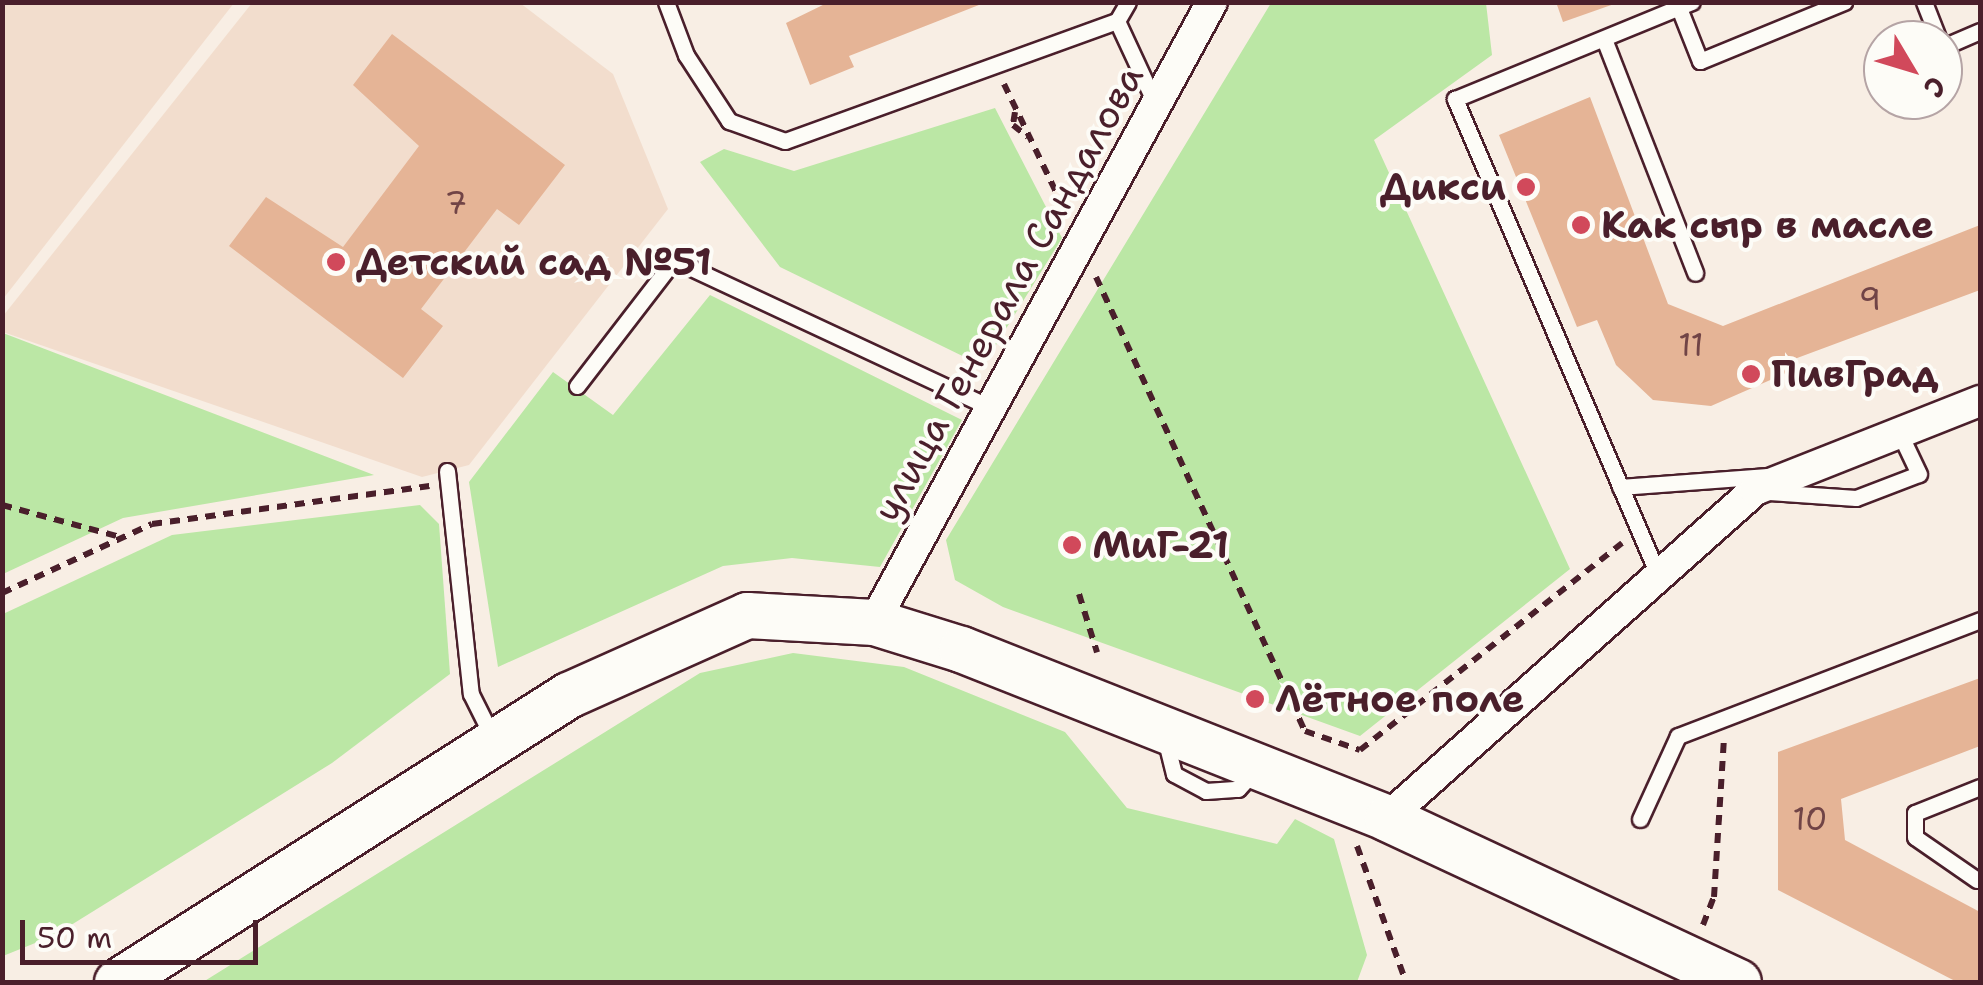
<!DOCTYPE html>
<html>
<head>
<meta charset="utf-8">
<style>
  body { margin:0 }
  #map { position:relative; width:1983px; height:985px; overflow:hidden; background:#f8eee4; font-family:"Shantell Sans",sans-serif }
  div>[style] { position:absolute }
  [style*='--x'] { left:calc(var(--x)*1px); top:calc(var(--y)*1px); width:calc(var(--w)*1px); rotate:calc(var(--a)*1deg) }
  .built>* { inset:0; background:#f2ddcd }
  .green>* { inset:0; background:#bbe7a5 }
  .building>* { inset:0; background:#e5b496 }
  .path>* { height:6px; margin-top:-3px; transform-origin:0; background:repeating-linear-gradient(90deg,#4a1f2b 0 10px,transparent 0 18px) }
  .roads { filter:drop-shadow(2px 0 #4a1f2b) drop-shadow(-2px 0 #4a1f2b) drop-shadow(0 2px #4a1f2b) drop-shadow(0 -2px #4a1f2b) }
  .lane>* { height:15px; margin:-7.5px; padding:0 7.5px; transform-origin:7.5px; border-radius:7.5px; background:#fdfcf7 }
  .street>* { height:30px; margin:-15px; padding:0 15px; transform-origin:15px; border-radius:15px; background:#fdfcf7 }
  .secondary>* { height:45px; margin:-22.5px; padding:0 22.5px; transform-origin:22.5px; border-radius:22.5px; background:#fdfcf7 }
  .dots>* { width:28px; height:28px; translate:-50% -50%; box-sizing:border-box; border:5px solid #fdfcf7; border-radius:50% }
  span { translate:-50% -50%; white-space:nowrap; text-align:center; line-height:1.15; -webkit-text-stroke:8px #fdfcf7; paint-order:stroke }
  .number-label { font-size:32px; color:#714446 }
  .number-label span { -webkit-text-stroke-width:0 }
  .poi-label { font-size:38px; color:#4a1f2b; font-weight:700 }
  .right { translate:-100% -50%; text-align:right }
  .left { translate:0 -50%; text-align:left }
  .street-label { font-size:38px; color:#4a1f2b }
  .frame { position:absolute; inset:0; border:5px solid #4a1f2b; pointer-events:none }
  .north { position:absolute; left:1863px; top:20px; width:100px; height:100px; box-sizing:border-box; background:#fdfcf7; border:2px solid #b5a4a5; border-radius:50%; rotate:128deg; font-size:28px; font-weight:700; line-height:40px; text-align:center; color:#4a1f2b }
  .north::after { content:''; display:block; margin:auto; width:35px; height:45px; background:#d1495b; clip-path:polygon(50% 0,100% 100%,50% 72%,0 100%) }
  .scale { position:absolute; left:20px; top:920px; width:238px; height:45px; box-sizing:border-box; border:5px solid #4a1f2b; border-top:0; padding-left:12px; font-size:30px; line-height:35px; white-space:nowrap; color:#4a1f2b; -webkit-text-stroke:8px #fdfcf7; paint-order:stroke }
</style>
</head>
<body>
<div id="map">
  <div class="built">
    <div style="clip-path:polygon(3px 2px,234px 3px,3px 299px,2px 3px)"></div>
    <div style="clip-path:polygon(252px 3px,520px 3px,613px 74px,668px 209px,469px 465px,422px 477px,3px 332px,3px 316px)"></div>
  </div>
  <div class="green">
    <div style="clip-path:polygon(1271px 3px,1486px 3px,1492px 55px,1374px 140px,1570px 569px,1360px 736px,1003px 607px,955px 580px,946px 540px)"></div>
    <div style="clip-path:polygon(995px 108px,1062px 238px,983px 366px,780px 267px,700px 162px,724px 149px,794px 171px)"></div>
    <div style="clip-path:polygon(710px 295px,962px 420px,880px 567px,792px 558px,723px 566px,498px 667px,469px 482px,553px 372px,613px 415px)"></div>
    <div style="clip-path:polygon(2px 333px,3px 333px,374px 475px,123px 518px,3px 574px)"></div>
    <div style="clip-path:polygon(420px 505px,439px 524px,450px 674px,332px 763px,55px 935px,3px 956px,3px 614px,172px 535px)"></div>
    <div style="clip-path:polygon(793px 653px,904px 667px,1065px 732px,1127px 808px,1277px 844px,1295px 819px,1334px 839px,1367px 955px,1357px 982px,203px 982px,700px 673px)"></div>
  </div>
  <div class="building">
    <div style="clip-path:polygon(829px 2px,984px 2px,984px 3px,849px 56px,854px 67px,810px 85px,786px 23px)"></div>
    <div style="clip-path:polygon(1556px 2px,1617px 2px,1617px 3px,1563px 22px)"></div>
    <div style="clip-path:polygon(392px 34px,565px 165px,519px 225px,497px 209px,421px 309px,443px 326px,403px 378px,229px 246px,266px 197px,343px 247px,419px 146px,353px 85px)"></div>
    <div style="clip-path:polygon(1590px 97px,1668px 304px,1723px 326px,1980px 225px,1980px 290px,1781px 364px,1786px 373px,1711px 406px,1653px 400px,1616px 365px,1597px 320px,1577px 327px,1499px 135px)"></div>
    <div style="clip-path:polygon(1980px 678px,1980px 746px,1841px 799px,1845px 840px,1980px 912px,1980px 982px,1957px 982px,1778px 890px,1778px 752px)"></div>
  </div>
  <div class="path">
    <div style="--x:1004;--y:84;--w:141;--a:64.3"></div>
    <div style="--x:1015;--y:112;--w:13;--a:99"></div>
    <div style="--x:1013;--y:125;--w:19;--a:39"></div>
    <div style="--x:1096;--y:277;--w:500;--a:65.3"></div>
    <div style="--x:1305;--y:731;--w:58;--a:19.1"></div>
    <div style="--x:1360;--y:750;--w:334;--a:-38.3"></div>
    <div style="--x:2;--y:505;--w:123;--a:15.1"></div>
    <div style="--x:2;--y:593;--w:165;--a:-24.7"></div>
    <div style="--x:152;--y:524;--w:280;--a:-7.8"></div>
    <div style="--x:1079;--y:594;--w:61;--a:72.8"></div>
    <div style="--x:1357;--y:846;--w:145;--a:70.2"></div>
    <div style="--x:1703;--y:925;--w:30;--a:-69"></div>
    <div style="--x:1714;--y:897;--w:157;--a:-86.4"></div>
  </div>
  <div class="roads">
    <div class="lane">
      <div style="--x:666;--y:2;--w:57;--a:69.3"></div>
      <div style="--x:686;--y:55;--w:79;--a:56.9"></div>
      <div style="--x:729;--y:121;--w:59;--a:19.7"></div>
      <div style="--x:785;--y:141;--w:353;--a:-19.9"></div>
      <div style="--x:1117;--y:21;--w:22;--a:-60"></div>
      <div style="--x:1924;--y:2;--w:41;--a:68.5"></div>
      <div style="--x:1679;--y:8;--w:57;--a:68.4"></div>
      <div style="--x:1700;--y:61;--w:156;--a:-22.3"></div>
      <div style="--x:1117;--y:21;--w:93;--a:65.1"></div>
      <div style="--x:1604;--y:39;--w:251;--a:68.7"></div>
      <div style="--x:1943;--y:47;--w:40;--a:-23.4"></div>
      <div style="--x:577;--y:386;--w:159;--a:-52.4"></div>
      <div style="--x:674;--y:260;--w:350;--a:25"></div>
      <div style="--x:447;--y:471;--w:224;--a:83.9"></div>
      <div style="--x:471;--y:694;--w:49;--a:63.4"></div>
      <div style="--x:1620;--y:487;--w:148;--a:-4.3"></div>
      <div style="--x:1769;--y:492;--w:87;--a:3.9"></div>
      <div style="--x:1856;--y:498;--w:67;--a:-20.9"></div>
      <div style="--x:1919;--y:474;--w:44;--a:-115.4"></div>
      <div style="--x:1659;--y:577;--w:520;--a:-113.11"></div>
      <div style="--x:1455;--y:99;--w:256;--a:-22.3"></div>
      <div style="--x:1165;--y:738;--w:37;--a:76"></div>
      <div style="--x:1174;--y:774;--w:36;--a:28"></div>
      <div style="--x:1206;--y:791;--w:32;--a:-4"></div>
      <div style="--x:1238;--y:789;--w:27;--a:-48"></div>
      <div style="--x:1640;--y:819;--w:91;--a:-65.4"></div>
      <div style="--x:1678;--y:736;--w:324;--a:-21"></div>
      <div style="--x:1977;--y:880;--w:75;--a:-145.3"></div>
      <div style="--x:1915;--y:837;--w:24;--a:-90"></div>
      <div style="--x:1915;--y:813;--w:70;--a:-21.8"></div>
    </div>
    <div class="street">
      <div style="--x:874;--y:622;--w:706;--a:-61.4"></div>
      <div style="--x:1387;--y:818;--w:493;--a:-41.7"></div>
      <div style="--x:1755;--y:490;--w:242;--a:-21.6"></div>
    </div>
    <div class="secondary">
      <div style="--x:117;--y:982;--w:535;--a:-32.47"></div>
      <div style="--x:568;--y:695;--w:196;--a:-24.1"></div>
      <div style="--x:747;--y:615;--w:127;--a:3.2"></div>
      <div style="--x:874;--y:622;--w:91;--a:17.2"></div>
      <div style="--x:961;--y:649;--w:458;--a:21.6"></div>
      <div style="--x:1387;--y:818;--w:387;--a:25"></div>
    </div>
  </div>
  <div class="dots">
    <div style="left:1526px;top:187px;background:#d1495b"></div>
    <div style="left:1581px;top:225px;background:#d1495b"></div>
    <div style="left:336px;top:262px;background:#d1495b"></div>
    <div style="left:1751px;top:374px;background:#d1495b"></div>
    <div style="left:1072px;top:545px;background:#d1495b"></div>
    <div style="left:1255px;top:699px;background:#d1495b"></div>
  </div>
  <div class="number-label">
    <span style="left:456px;top:203px">7</span>
    <span style="left:1870px;top:299px">9</span>
    <span style="left:1691px;top:345px">11</span>
    <span style="left:1810px;top:819px">10</span>
  </div>
  <div class="poi-label">
    <span class="right" style="left:1506px;top:187px">Дикси</span>
    <span class="left" style="left:1601px;top:225px">Как сыр в масле</span>
    <span class="left" style="left:356px;top:262px">Детский сад №51</span>
    <span class="left" style="left:1771px;top:374px">ПивГрад</span>
    <span class="left" style="left:1092px;top:545px">МиГ-21</span>
    <span class="left" style="left:1275px;top:699px">Лётное поле</span>
  </div>
  <div class="street-label">
    <span style="left:1008px;top:293px;rotate:-61deg">улица Генерала Сандалова</span>
  </div>
  <div class="frame"></div>
  <div class="north">С</div>
  <div class="scale">50 m</div>
</div>
</body>
</html>
